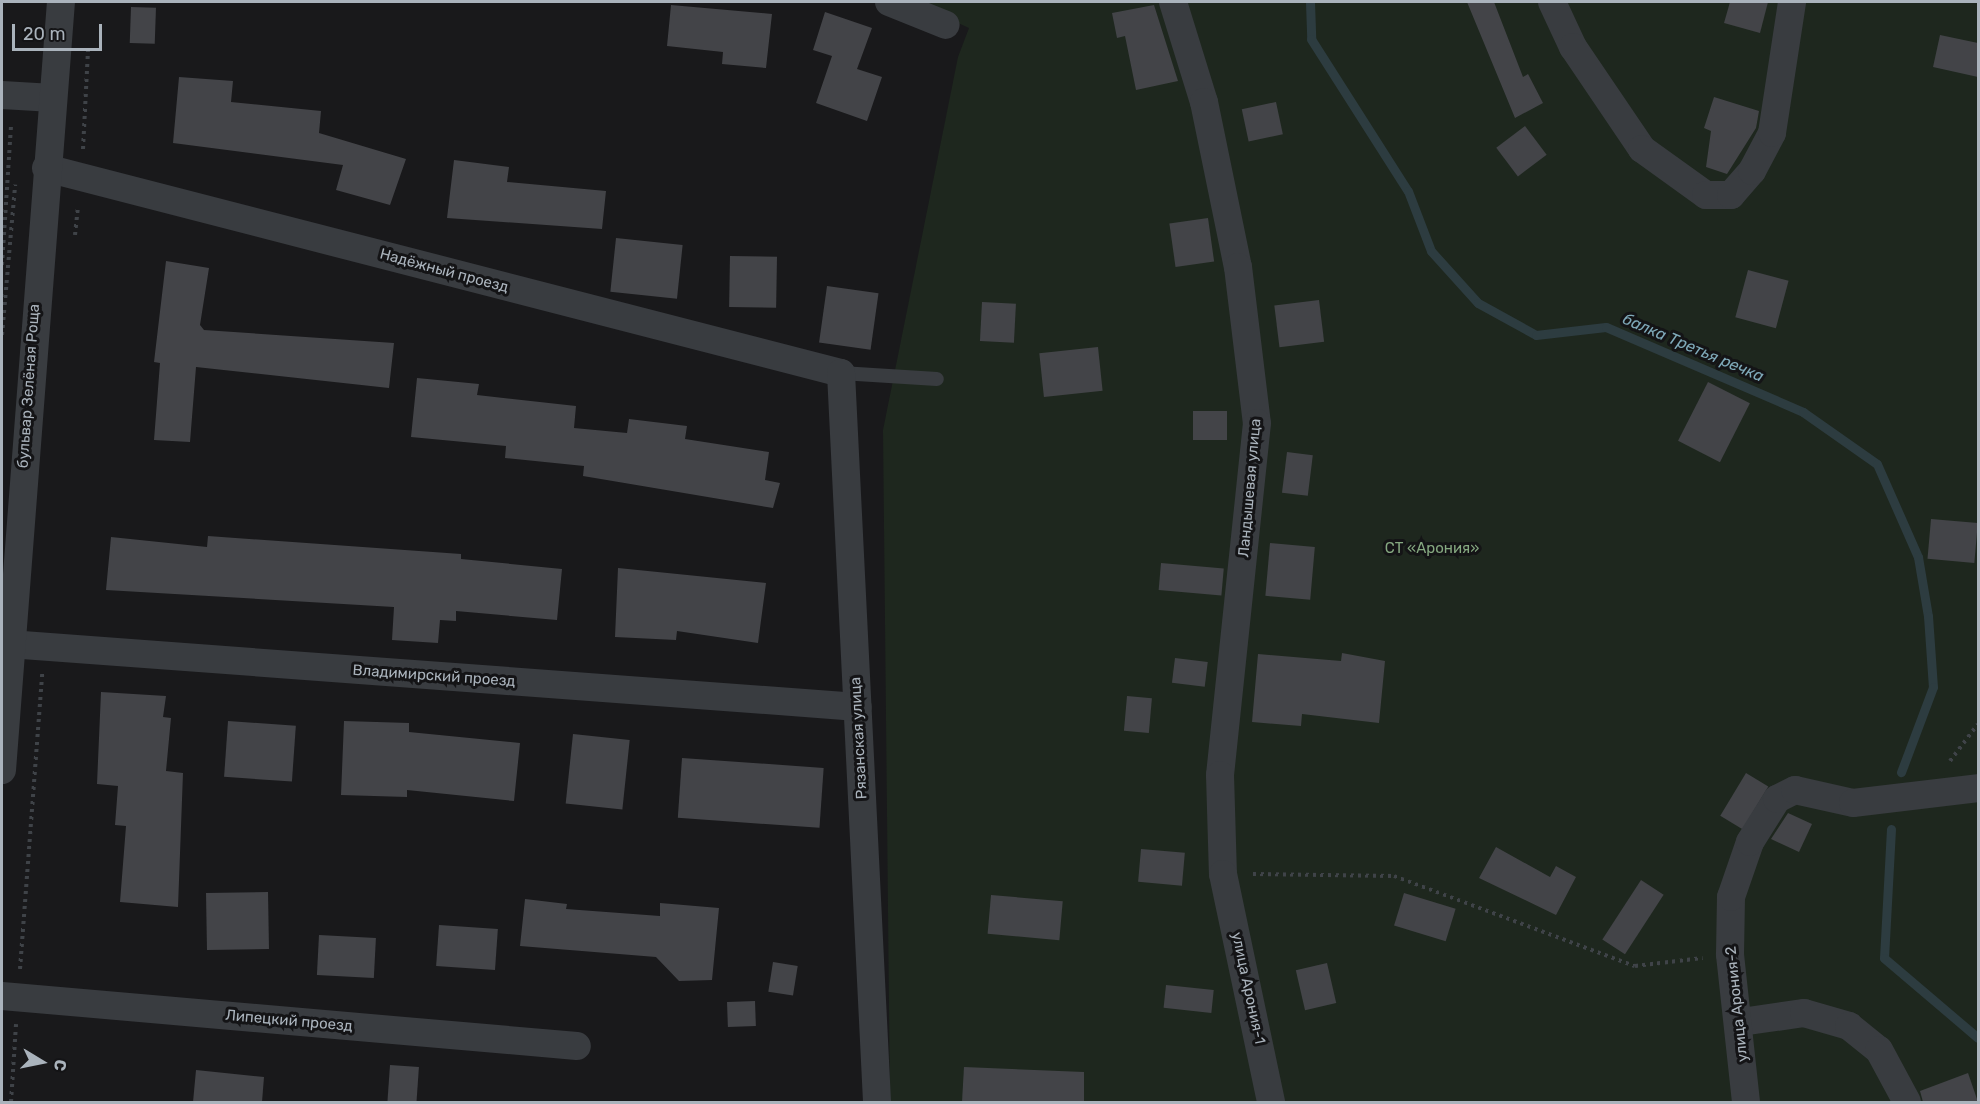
<!DOCTYPE html>
<html>
<head>
<meta charset="utf-8">
<style>
  body { margin:0 }
  #map { position:relative; width:1980px; height:1104px; overflow:hidden; background:#19191b; font-family:Rubik,sans-serif }
  div>[style] { position:absolute }
  [style*='--x'] { left:calc(var(--x)*1px); top:calc(var(--y)*1px); width:calc(var(--w)*1px); rotate:calc(var(--a)*1deg) }
  .green>* { inset:0; background:#1e271e }
  .stream>* { height:9px; margin:-4.5px; padding:0 4.5px; transform-origin:4.5px; border-radius:4.5px; background:#2d3c40 }
  .building>* { inset:0; background:#434448; transform-origin:0 0 }
  .path>* { height:4px; margin-top:-2px; transform-origin:0; background:repeating-linear-gradient(90deg,#3f4348 0 3px,transparent 0 7.5px) }
  .service>* { height:14px; margin:-7px; padding:0 7px; transform-origin:7px; border-radius:7px; background:#393c40 }
  .minor>* { height:28px; margin:-14px; padding:0 14px; transform-origin:14px; border-radius:14px; background:#393c40 }
  span { translate:-50% -50%; white-space:nowrap; text-align:center; line-height:1.15; -webkit-text-stroke:6px #141416; paint-order:stroke }
  .street-label { font-size:15px; color:#aab3bc }
  .park-label { font-size:15px; color:#85a880 }
  .water-label { font-size:16px; color:#7fa9b9; font-style:italic }
  .frame { position:absolute; inset:0; border:3px solid #aab3bc; pointer-events:none }
  .north { position:absolute; left:12px; top:1032px; width:60px; height:60px; -webkit-text-stroke:4px #141416; paint-order:stroke; rotate:100deg; font-size:16px; font-weight:700; line-height:24px; text-align:center; color:#aab3bc }
  .north::after { content:''; display:block; margin:auto; width:21px; height:27px; background:#aab3bc; clip-path:polygon(50% 0,100% 100%,50% 72%,0 100%) }
  .scale { position:absolute; left:12px; top:24px; width:90px; height:27px; box-sizing:border-box; border:3px solid #aab3bc; border-top:0; padding-left:8px; font-size:18px; line-height:21px; white-space:nowrap; color:#aab3bc; -webkit-text-stroke:4px #141416; paint-order:stroke }
</style>
</head>
<body>
<div id="map">
  <div class="green">
    <div style="clip-path:polygon(912px 2px,1978px 2px,1978px 1102px,890px 1102px,883px 430px,958px 57px,969px 28px)"></div>
  </div>
  <div class="stream">
    <div style="--x:1310;--y:2;--w:37;--a:88"></div>
    <div style="--x:1311;--y:39;--w:180;--a:57.5"></div>
    <div style="--x:1408;--y:191;--w:64;--a:69"></div>
    <div style="--x:1431;--y:251;--w:70;--a:47.9"></div>
    <div style="--x:1478;--y:303;--w:66;--a:28.9"></div>
    <div style="--x:1536;--y:335;--w:70;--a:-6.5"></div>
    <div style="--x:1606;--y:327;--w:215;--a:23.3"></div>
    <div style="--x:1803;--y:412;--w:90;--a:35.1"></div>
    <div style="--x:1877;--y:464;--w:102;--a:66.2"></div>
    <div style="--x:1918;--y:557;--w:60;--a:80.4"></div>
    <div style="--x:1928;--y:616;--w:71;--a:86"></div>
    <div style="--x:1933;--y:687;--w:91;--a:110.6"></div>
    <div style="--x:1891;--y:829;--w:129;--a:93.1"></div>
    <div style="--x:1884;--y:958;--w:123;--a:40.4"></div>
  </div>
  <div class="building">
    <div style="clip-path:polygon(1467px 2px,1494px 2px,1523px 77px,1528px 74px,1543px 103px,1515px 118px)"></div>
    <div style="clip-path:polygon(1730px 2px,1768px 2px,1760px 33px,1724px 23px)"></div>
    <div style="clip-path:polygon(671px 5px,772px 14px,766px 68px,722px 64px,723px 52px,667px 46px)"></div>
    <div style="clip-path:polygon(1154px 5px,1178px 81px,1136px 90px,1125px 36px,1117px 38px,1112px 13px)"></div>
    <div style="left:131px;top:7px;width:25px;height:36px;rotate:2deg"></div>
    <div style="clip-path:polygon(825px 12px,872px 28px,857px 69px,882px 77px,867px 121px,816px 103px,832px 56px,813px 50px)"></div>
    <div style="clip-path:polygon(1940px 35px,1978px 43px,1978px 77px,1933px 67px)"></div>
    <div style="clip-path:polygon(179px 77px,233px 81px,231px 102px,321px 111px,319px 133px,406px 159px,390px 205px,336px 190px,343px 165px,173px 143px)"></div>
    <div style="clip-path:polygon(1714px 97px,1759px 111px,1756px 128px,1727px 174px,1706px 167px,1711px 131px,1704px 128px)"></div>
    <div style="left:1276px;top:102px;width:33px;height:35px;rotate:78deg"></div>
    <div style="left:1525px;top:126px;width:36px;height:36px;rotate:53deg"></div>
    <div style="clip-path:polygon(454px 160px,509px 167px,507px 182px,606px 191px,602px 229px,447px 218px)"></div>
    <div style="left:1208px;top:218px;width:44px;height:39px;rotate:82deg"></div>
    <div style="left:616px;top:238px;width:67px;height:54px;rotate:6deg"></div>
    <div style="left:730px;top:256px;width:47px;height:51px;rotate:1deg"></div>
    <div style="clip-path:polygon(166px 261px,209px 268px,200px 325px,204px 330px,394px 343px,389px 388px,196px 367px,190px 442px,154px 440px,160px 363px,154px 362px)"></div>
    <div style="left:1748px;top:270px;width:42px;height:49px;rotate:15deg"></div>
    <div style="left:827px;top:286px;width:52px;height:57px;rotate:8deg"></div>
    <div style="left:1319px;top:300px;width:42px;height:45px;rotate:83deg"></div>
    <div style="left:982px;top:302px;width:34px;height:39px;rotate:3deg"></div>
    <div style="left:1098px;top:347px;width:44px;height:59px;rotate:84deg"></div>
    <div style="clip-path:polygon(417px 378px,479px 384px,477px 395px,576px 406px,574px 428px,627px 433px,629px 419px,687px 426px,685px 439px,769px 452px,765px 480px,780px 483px,773px 508px,583px 476px,584px 466px,505px 458px,506px 446px,411px 437px)"></div>
    <div style="left:1708px;top:382px;width:47px;height:66px;rotate:27deg"></div>
    <div style="left:1193px;top:411px;width:34px;height:29px"></div>
    <div style="left:1287px;top:452px;width:26px;height:41px;rotate:7deg"></div>
    <div style="left:1931px;top:519px;width:47px;height:40px;rotate:5deg"></div>
    <div style="clip-path:polygon(208px 536px,461px 554px,461px 559px,562px 569px,557px 620px,456px 611px,456px 621px,440px 620px,438px 643px,392px 640px,394px 607px,106px 590px,111px 537px,207px 547px)"></div>
    <div style="left:1270px;top:543px;width:45px;height:53px;rotate:5deg"></div>
    <div style="left:1161px;top:563px;width:63px;height:27px;rotate:5deg"></div>
    <div style="clip-path:polygon(618px 568px,766px 583px,758px 643px,677px 631px,676px 640px,615px 637px)"></div>
    <div style="clip-path:polygon(1342px 653px,1385px 661px,1379px 723px,1302px 714px,1301px 726px,1252px 722px,1258px 654px,1341px 661px)"></div>
    <div style="left:1175px;top:658px;width:33px;height:25px;rotate:7deg"></div>
    <div style="clip-path:polygon(101px 692px,166px 696px,163px 717px,171px 718px,166px 771px,183px 773px,178px 907px,120px 902px,126px 826px,115px 825px,118px 786px,97px 784px)"></div>
    <div style="left:1127px;top:696px;width:25px;height:35px;rotate:5deg"></div>
    <div style="left:228px;top:721px;width:68px;height:56px;rotate:4deg"></div>
    <div style="clip-path:polygon(344px 721px,409px 723px,409px 732px,520px 743px,514px 801px,407px 790px,407px 797px,341px 795px)"></div>
    <div style="left:573px;top:734px;width:57px;height:70px;rotate:6deg"></div>
    <div style="left:682px;top:758px;width:142px;height:60px;rotate:4deg"></div>
    <div style="left:1746px;top:773px;width:26px;height:50px;rotate:31deg"></div>
    <div style="clip-path:polygon(1788px 813px,1812px 824px,1799px 852px,1771px 839px)"></div>
    <div style="clip-path:polygon(1496px 847px,1550px 877px,1556px 866px,1576px 877px,1556px 915px,1479px 878px)"></div>
    <div style="left:1141px;top:849px;width:44px;height:33px;rotate:5deg"></div>
    <div style="left:1641px;top:880px;width:27px;height:71px;rotate:33deg"></div>
    <div style="left:268px;top:892px;width:57px;height:62px;rotate:89deg"></div>
    <div style="left:1404px;top:893px;width:54px;height:34px;rotate:17deg"></div>
    <div style="left:991px;top:895px;width:72px;height:39px;rotate:5deg"></div>
    <div style="clip-path:polygon(525px 899px,567px 904px,566px 909px,660px 916px,660px 903px,719px 908px,712px 980px,679px 981px,656px 957px,520px 946px)"></div>
    <div style="left:439px;top:925px;width:59px;height:41px;rotate:4deg"></div>
    <div style="left:319px;top:935px;width:57px;height:40px;rotate:3deg"></div>
    <div style="left:773px;top:962px;width:25px;height:30px;rotate:9deg"></div>
    <div style="left:1327px;top:963px;width:41px;height:32px;rotate:77deg"></div>
    <div style="left:1166px;top:985px;width:48px;height:23px;rotate:6deg"></div>
    <div style="left:755px;top:1001px;width:25px;height:28px;rotate:88deg"></div>
    <div style="left:390px;top:1065px;width:29px;height:37px;rotate:4deg"></div>
    <div style="clip-path:polygon(964px 1067px,1084px 1072px,1084px 1102px,962px 1102px)"></div>
    <div style="clip-path:polygon(196px 1070px,264px 1077px,262px 1102px,193px 1102px)"></div>
    <div style="clip-path:polygon(1968px 1073px,1978px 1102px,1923px 1102px,1920px 1091px)"></div>
  </div>
  <div class="path">
    <div style="--x:83;--y:149;--w:100;--a:-87.1"></div>
    <div style="--x:75;--y:235;--w:28;--a:-84"></div>
    <div style="--x:2;--y:265;--w:140;--a:-86.3"></div>
    <div style="--x:2;--y:335;--w:151;--a:-85"></div>
    <div style="--x:1950;--y:761;--w:46;--a:-52.9"></div>
    <div style="--x:1253;--y:874;--w:141;--a:0.8"></div>
    <div style="--x:1394;--y:876;--w:257;--a:20.5"></div>
    <div style="--x:1635;--y:966;--w:68;--a:-6.7"></div>
    <div style="--x:20;--y:969;--w:296;--a:-85.7"></div>
    <div style="--x:11;--y:1102;--w:78;--a:-86.3"></div>
  </div>
  <div class="service">
    <div style="--x:841;--y:373;--w:96;--a:3.6"></div>
  </div>
  <div class="minor">
    <div style="--x:889;--y:2;--w:61;--a:22"></div>
    <div style="--x:1173;--y:2;--w:105;--a:72.8"></div>
    <div style="--x:1204;--y:102;--w:168;--a:78.4"></div>
    <div style="--x:1238;--y:267;--w:157;--a:83.1"></div>
    <div style="--x:1257;--y:423;--w:354;--a:96"></div>
    <div style="--x:1220;--y:775;--w:99;--a:88.3"></div>
    <div style="--x:1223;--y:874;--w:233;--a:78.1"></div>
    <div style="--x:1552;--y:2;--w:50;--a:65"></div>
    <div style="--x:1573;--y:47;--w:123;--a:55.9"></div>
    <div style="--x:1642;--y:149;--w:79;--a:35.7"></div>
    <div style="--x:1706;--y:195;--w:25;--a:0"></div>
    <div style="--x:1731;--y:195;--w:32;--a:-49"></div>
    <div style="--x:1752;--y:171;--w:43;--a:-62.2"></div>
    <div style="--x:1772;--y:133;--w:133;--a:-81.3"></div>
    <div style="--x:2;--y:95;--w:51;--a:3.4"></div>
    <div style="--x:46;--y:168;--w:821;--a:14.46"></div>
    <div style="--x:841;--y:373;--w:730;--a:87.17"></div>
    <div style="--x:9;--y:644;--w:851;--a:4.24"></div>
    <div style="--x:2;--y:770;--w:770;--a:-85.61"></div>
    <div style="--x:2;--y:996;--w:577;--a:4.97"></div>
    <div style="--x:1741;--y:1022;--w:64;--a:-8.1"></div>
    <div style="--x:1804;--y:1013;--w:47;--a:16.1"></div>
    <div style="--x:1849;--y:1026;--w:38;--a:39"></div>
    <div style="--x:1879;--y:1050;--w:59;--a:61.7"></div>
    <div style="--x:1746;--y:1102;--w:149;--a:-96.2"></div>
    <div style="--x:1730;--y:954;--w:57;--a:-89"></div>
    <div style="--x:1731;--y:897;--w:58;--a:-70.9"></div>
    <div style="--x:1750;--y:842;--w:51;--a:-57.9"></div>
    <div style="--x:1777;--y:799;--w:20;--a:-27"></div>
    <div style="--x:1795;--y:790;--w:59;--a:12.6"></div>
    <div style="--x:1853;--y:803;--w:126;--a:-6.8"></div>
  </div>
  <div class="street-label">
    <span style="left:444px;top:271px;rotate:15deg">Надёжный проезд</span>
    <span style="left:29px;top:386px;rotate:-86deg">бульвар Зелёная Роща</span>
    <span style="left:1250px;top:488px;rotate:-85deg">Ландышевая улица</span>
    <span style="left:434px;top:676px;rotate:4deg">Владимирский проезд</span>
    <span style="left:859px;top:738px;rotate:-93deg">Рязанская улица</span>
    <span style="left:1248px;top:988px;rotate:78deg">улица Арония-1</span>
    <span style="left:1737px;top:1004px;rotate:-96deg">улица Арония-2</span>
    <span style="left:289px;top:1021px;rotate:5deg">Липецкий проезд</span>
  </div>
  <div class="park-label">
    <span style="left:1432px;top:549px">СТ «Арония»</span>
  </div>
  <div class="water-label">
    <span style="left:1693px;top:348px;rotate:23deg">балка Третья речка</span>
  </div>
  <div class="frame"></div>
  <div class="north">С</div>
  <div class="scale">20 m</div>
</div>
</body>
</html>
